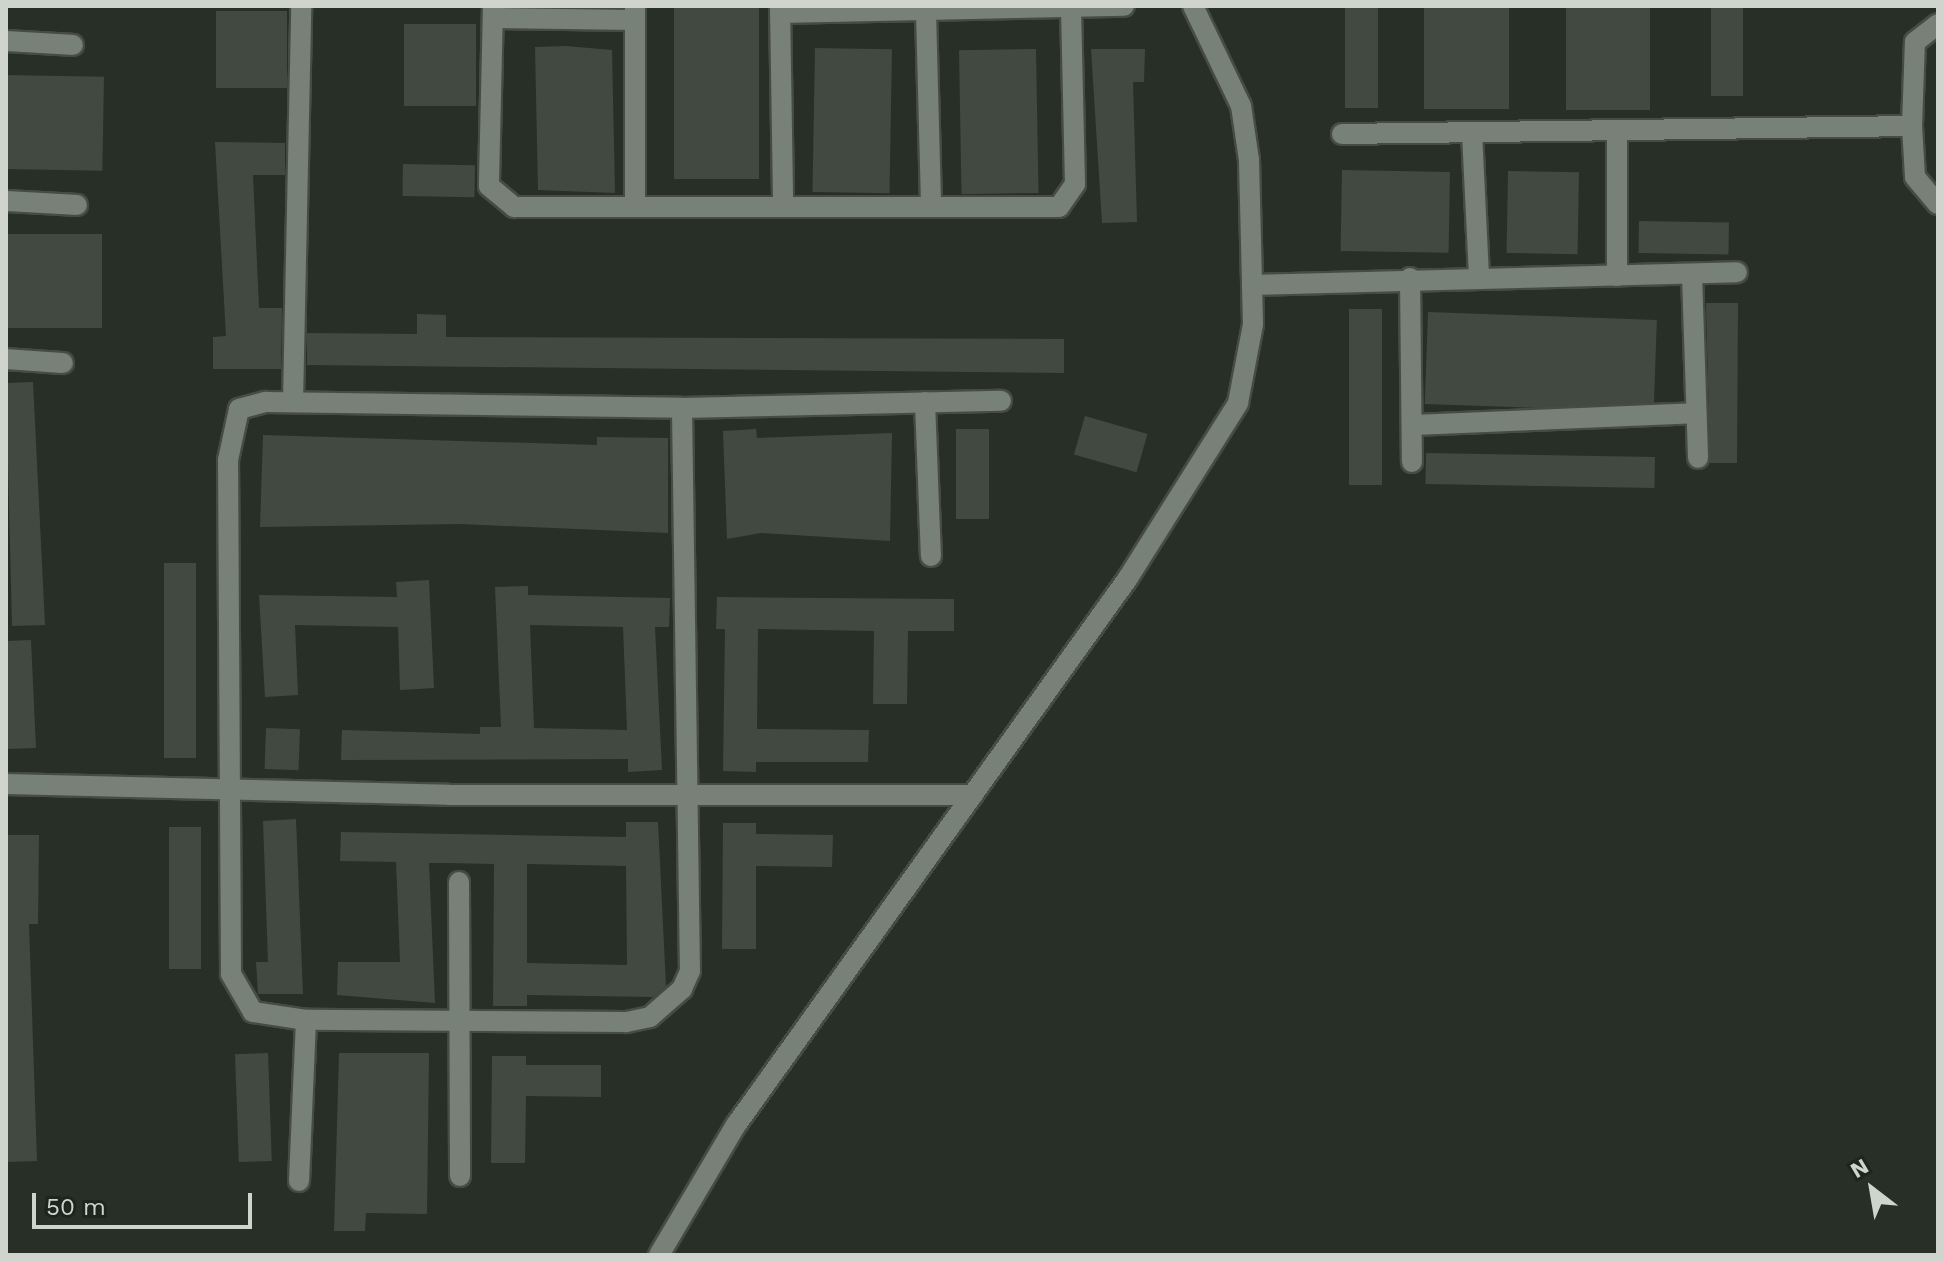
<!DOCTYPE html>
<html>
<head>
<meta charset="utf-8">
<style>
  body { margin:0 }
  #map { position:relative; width:1944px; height:1261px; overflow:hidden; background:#282f27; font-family:"Work Sans",sans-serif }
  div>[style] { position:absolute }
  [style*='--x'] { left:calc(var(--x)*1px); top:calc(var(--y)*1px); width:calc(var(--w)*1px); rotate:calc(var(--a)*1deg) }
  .building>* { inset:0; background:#424941; transform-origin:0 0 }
  .roads { filter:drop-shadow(2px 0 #464c45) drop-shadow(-2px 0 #464c45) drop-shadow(0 2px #464c45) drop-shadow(0 -2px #464c45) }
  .street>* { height:20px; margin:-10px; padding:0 10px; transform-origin:10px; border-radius:10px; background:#788178 }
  span { translate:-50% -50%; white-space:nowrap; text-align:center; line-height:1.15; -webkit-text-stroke:6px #1e251e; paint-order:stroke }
  .frame { position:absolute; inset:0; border:8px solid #cfd4cf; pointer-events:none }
  .north { position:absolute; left:1832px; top:1149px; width:80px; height:80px; -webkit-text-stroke:6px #1e251e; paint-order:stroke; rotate:329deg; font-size:22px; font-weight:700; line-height:32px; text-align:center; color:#cfd4cf }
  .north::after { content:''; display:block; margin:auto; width:28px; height:36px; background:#cfd4cf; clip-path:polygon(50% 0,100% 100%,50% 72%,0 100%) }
  .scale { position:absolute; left:32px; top:1193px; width:220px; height:36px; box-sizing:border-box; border:4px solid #cfd4cf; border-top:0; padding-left:10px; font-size:24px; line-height:28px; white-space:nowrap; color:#cfd4cf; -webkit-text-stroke:6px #1e251e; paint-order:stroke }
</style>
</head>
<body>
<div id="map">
  <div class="building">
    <div style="left:674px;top:6px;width:85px;height:173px"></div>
    <div style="left:1345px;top:6px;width:33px;height:102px"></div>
    <div style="left:1424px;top:6px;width:85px;height:103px"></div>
    <div style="left:1566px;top:6px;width:84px;height:104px"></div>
    <div style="left:1711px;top:7px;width:32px;height:89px"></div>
    <div style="left:216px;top:11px;width:71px;height:77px"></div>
    <div style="left:404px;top:24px;width:72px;height:82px"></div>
    <div style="clip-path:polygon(566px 46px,612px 50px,615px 193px,538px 190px,535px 47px)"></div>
    <div style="left:815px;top:48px;width:77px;height:144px;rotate:1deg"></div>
    <div style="left:1036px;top:49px;width:144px;height:77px;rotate:89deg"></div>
    <div style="clip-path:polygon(1091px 49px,1145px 49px,1144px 82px,1133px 82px,1137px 222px,1102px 223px)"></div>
    <div style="left:6px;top:75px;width:98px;height:94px;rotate:1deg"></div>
    <div style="clip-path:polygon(215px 142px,285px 143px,285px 175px,253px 175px,259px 308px,282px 308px,281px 369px,213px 369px,213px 337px,226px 336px)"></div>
    <div style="left:403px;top:164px;width:72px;height:32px;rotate:1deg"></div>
    <div style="left:1342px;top:170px;width:108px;height:81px;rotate:1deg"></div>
    <div style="left:1508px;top:171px;width:71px;height:82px;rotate:1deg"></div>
    <div style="left:1639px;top:221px;width:90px;height:32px;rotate:1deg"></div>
    <div style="left:6px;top:234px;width:96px;height:94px"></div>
    <div style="clip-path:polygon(1706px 303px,1738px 303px,1737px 463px,1710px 463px)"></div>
    <div style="left:1349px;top:309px;width:33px;height:176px"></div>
    <div style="left:1428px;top:312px;width:229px;height:92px;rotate:2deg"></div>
    <div style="clip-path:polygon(417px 314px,446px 315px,446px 337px,1064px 339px,1064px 373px,307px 365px,307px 333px,417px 334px)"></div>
    <div style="clip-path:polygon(33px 382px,45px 625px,12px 626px,6px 383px)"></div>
    <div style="left:1085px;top:416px;width:65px;height:40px;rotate:16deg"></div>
    <div style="clip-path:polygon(756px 429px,757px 438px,892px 433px,890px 541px,761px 533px,727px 539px,723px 431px)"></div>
    <div style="left:956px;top:429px;width:33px;height:90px"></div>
    <div style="clip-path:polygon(263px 435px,597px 445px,597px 437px,668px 438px,668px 533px,461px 524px,260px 527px)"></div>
    <div style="left:1426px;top:453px;width:229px;height:31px;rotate:1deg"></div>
    <div style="left:164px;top:563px;width:32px;height:195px"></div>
    <div style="clip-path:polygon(429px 580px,434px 688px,400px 690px,398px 627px,295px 625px,298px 695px,265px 697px,259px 595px,397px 597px,396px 582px)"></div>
    <div style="clip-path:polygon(evenodd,528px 586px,528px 595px,670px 598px,669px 627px,655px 627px,662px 770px,628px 772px,628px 759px,341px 760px,342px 730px,480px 734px,480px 727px,501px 727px,495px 587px,528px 586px,530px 625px,623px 627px,627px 730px,534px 728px,530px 625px)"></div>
    <div style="clip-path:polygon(717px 597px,954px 599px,954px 631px,908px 631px,907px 704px,873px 704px,874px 631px,758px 629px,757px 729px,869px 730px,868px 762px,756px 762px,756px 772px,723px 771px,725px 629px,716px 629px)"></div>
    <div style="clip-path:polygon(31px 640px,36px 748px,6px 749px,6px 641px)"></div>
    <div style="left:266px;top:728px;width:34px;height:41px;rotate:2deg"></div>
    <div style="clip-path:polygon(296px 819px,303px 994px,258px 994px,256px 962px,268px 962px,263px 821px)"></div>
    <div style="clip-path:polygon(evenodd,626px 822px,658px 822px,666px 986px,653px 997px,527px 995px,527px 1006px,493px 1006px,494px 864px,448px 863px,429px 863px,435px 1003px,337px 995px,338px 962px,400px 962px,396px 862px,340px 861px,341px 832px,626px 837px,626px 822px,527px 864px,626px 866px,627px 965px,527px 963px,527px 864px)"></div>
    <div style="clip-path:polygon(723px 823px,756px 823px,756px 834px,833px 835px,832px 867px,756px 866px,756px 949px,722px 949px)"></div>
    <div style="left:169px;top:827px;width:32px;height:142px"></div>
    <div style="clip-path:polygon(7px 835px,39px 835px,38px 924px,29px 924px,37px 1161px,6px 1162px)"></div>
    <div style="left:268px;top:1053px;width:108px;height:33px;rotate:88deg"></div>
    <div style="clip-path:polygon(339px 1053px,429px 1053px,427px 1214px,366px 1213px,365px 1231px,334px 1231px)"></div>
    <div style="clip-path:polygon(492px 1056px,526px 1056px,526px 1065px,601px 1065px,601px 1097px,526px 1096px,525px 1163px,491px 1163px)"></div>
  </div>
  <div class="roads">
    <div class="street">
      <div style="--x:493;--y:6;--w:180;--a:91.3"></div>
      <div style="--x:489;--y:186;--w:33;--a:40"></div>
      <div style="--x:514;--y:207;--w:545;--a:0"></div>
      <div style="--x:1059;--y:207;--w:28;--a:-55"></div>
      <div style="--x:1075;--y:184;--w:173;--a:-91.3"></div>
      <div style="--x:635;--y:6;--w:199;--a:90"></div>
      <div style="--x:780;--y:6;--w:199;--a:89.1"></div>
      <div style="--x:926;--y:12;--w:193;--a:88.5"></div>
      <div style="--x:780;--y:13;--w:344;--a:-1.2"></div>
      <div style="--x:493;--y:18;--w:142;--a:0.8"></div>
      <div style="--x:6;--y:41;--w:67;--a:3.4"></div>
      <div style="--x:1912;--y:126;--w:84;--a:-88"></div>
      <div style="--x:1915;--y:42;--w:29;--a:-38"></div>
      <div style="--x:1472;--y:133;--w:144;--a:87.2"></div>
      <div style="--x:1342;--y:134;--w:570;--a:-0.8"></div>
      <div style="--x:1912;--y:126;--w:51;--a:86.6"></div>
      <div style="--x:1915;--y:177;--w:35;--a:50"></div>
      <div style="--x:6;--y:201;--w:71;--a:3.2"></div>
      <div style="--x:1692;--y:275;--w:183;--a:88.1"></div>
      <div style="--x:1617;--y:276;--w:145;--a:-90"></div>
      <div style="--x:1410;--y:278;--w:184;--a:89.4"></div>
      <div style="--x:1252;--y:285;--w:485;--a:-1.5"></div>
      <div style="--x:6;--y:359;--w:57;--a:4"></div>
      <div style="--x:293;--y:402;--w:396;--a:-88.8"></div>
      <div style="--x:925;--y:402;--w:154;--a:87.8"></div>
      <div style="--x:682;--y:408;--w:563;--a:89.19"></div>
      <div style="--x:690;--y:971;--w:20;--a:114"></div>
      <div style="--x:682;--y:989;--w:43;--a:138.8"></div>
      <div style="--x:650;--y:1017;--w:25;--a:168"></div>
      <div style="--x:626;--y:1022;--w:320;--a:-179.6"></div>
      <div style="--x:306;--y:1020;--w:54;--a:-171.4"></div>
      <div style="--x:253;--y:1012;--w:44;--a:-120.1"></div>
      <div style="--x:231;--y:974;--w:514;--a:-90.33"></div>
      <div style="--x:228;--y:460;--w:52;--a:-77.8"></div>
      <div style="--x:239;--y:409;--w:28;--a:-15"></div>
      <div style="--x:266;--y:402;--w:416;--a:0.8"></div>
      <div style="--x:682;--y:408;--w:319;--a:-1.3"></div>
      <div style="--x:1412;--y:425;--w:284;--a:-2.4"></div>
      <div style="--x:6;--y:784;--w:443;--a:1.4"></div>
      <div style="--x:449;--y:795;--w:524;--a:0"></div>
      <div style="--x:459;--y:882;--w:294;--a:89.8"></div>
      <div style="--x:299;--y:1181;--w:161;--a:-87.5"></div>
      <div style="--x:659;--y:1255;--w:151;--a:-59.4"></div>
      <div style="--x:736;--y:1125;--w:673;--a:-54.37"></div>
      <div style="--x:1128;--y:578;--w:207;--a:-57.8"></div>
      <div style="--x:1238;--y:403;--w:80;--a:-79.2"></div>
      <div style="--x:1253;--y:324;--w:164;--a:-91.4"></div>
      <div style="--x:1249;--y:160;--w:55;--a:-98.4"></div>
      <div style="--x:1241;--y:106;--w:111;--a:-115.6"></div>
    </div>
  </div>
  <div class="frame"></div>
  <div class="north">N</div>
  <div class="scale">50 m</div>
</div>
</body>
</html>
